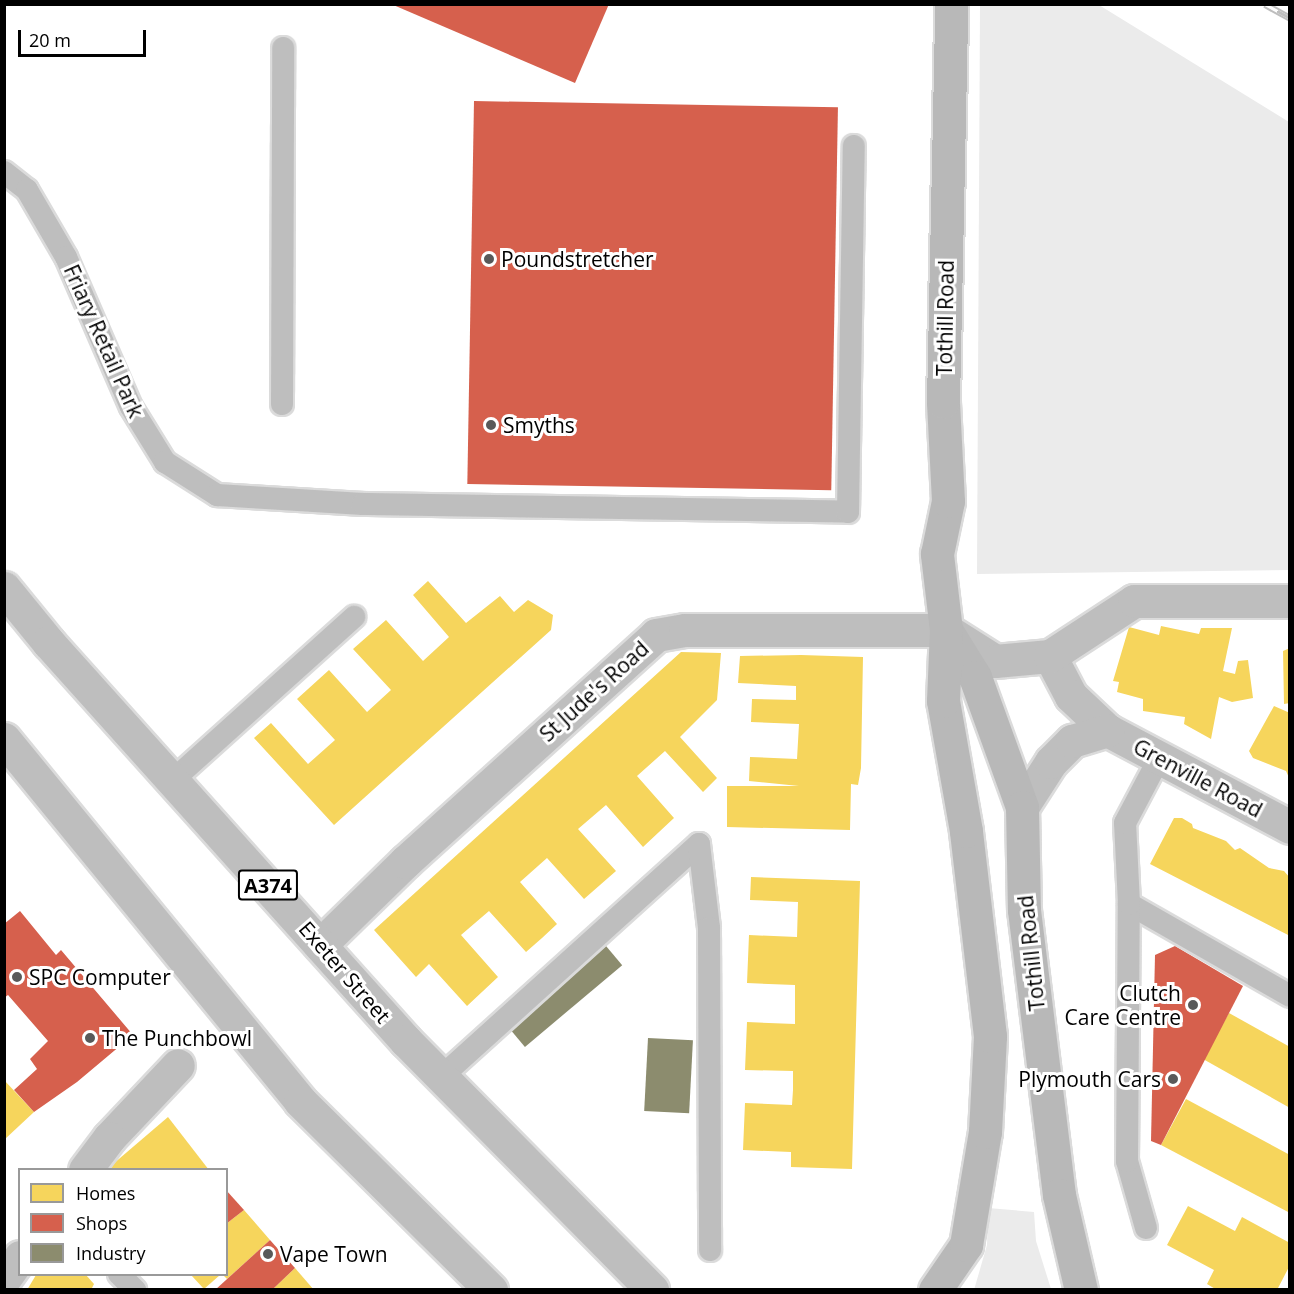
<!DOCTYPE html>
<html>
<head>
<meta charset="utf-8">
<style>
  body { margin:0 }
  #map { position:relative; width:1294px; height:1294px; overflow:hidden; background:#fff; font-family:"Open Sans",sans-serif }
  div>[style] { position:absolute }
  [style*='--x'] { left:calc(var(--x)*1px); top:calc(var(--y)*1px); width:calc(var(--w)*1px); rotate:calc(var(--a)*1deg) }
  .green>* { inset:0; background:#ebebeb }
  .homes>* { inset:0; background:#f6d55c }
  .shops>* { inset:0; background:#d6604d; transform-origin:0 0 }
  .industry>* { inset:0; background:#8c8c6e; transform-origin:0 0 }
  .roads { filter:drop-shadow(2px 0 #dbdbdb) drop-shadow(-2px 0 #dbdbdb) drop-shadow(0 2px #dbdbdb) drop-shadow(0 -2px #dbdbdb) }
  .service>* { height:22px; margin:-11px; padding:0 11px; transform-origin:11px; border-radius:11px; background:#bebebe }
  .pedestrian>* { height:33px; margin:-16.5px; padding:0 16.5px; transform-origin:16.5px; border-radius:16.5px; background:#bebebe }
  .minor>* { height:33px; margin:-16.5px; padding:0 16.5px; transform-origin:16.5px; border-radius:16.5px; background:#bebebe }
  .secondary>* { height:33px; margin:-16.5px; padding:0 16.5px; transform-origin:16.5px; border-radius:16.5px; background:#b8b8b8 }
  .primary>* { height:33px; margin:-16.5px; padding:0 16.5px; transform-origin:16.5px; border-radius:16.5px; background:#bebebe }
  .rail>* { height:7px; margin-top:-3.5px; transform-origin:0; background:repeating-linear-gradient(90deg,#fff 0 14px,#bebebe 0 28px); box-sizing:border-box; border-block:2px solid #bebebe }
  .dots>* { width:16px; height:16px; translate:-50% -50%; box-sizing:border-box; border:3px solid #fff; border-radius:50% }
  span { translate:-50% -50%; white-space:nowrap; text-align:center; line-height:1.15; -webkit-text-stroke:6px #fff; paint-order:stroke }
  .shield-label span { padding:2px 4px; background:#fff; border:2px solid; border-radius:4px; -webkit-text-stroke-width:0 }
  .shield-label { font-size:20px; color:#000; font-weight:700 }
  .poi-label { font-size:21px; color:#000 }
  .left { translate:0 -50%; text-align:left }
  .right { translate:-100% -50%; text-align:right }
  .street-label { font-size:21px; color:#000 }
  .frame { position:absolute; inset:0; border:6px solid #000; pointer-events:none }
  .legend { position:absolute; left:18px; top:1168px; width:210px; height:108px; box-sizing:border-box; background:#fff; border:2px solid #999; margin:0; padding:8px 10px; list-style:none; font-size:18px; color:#000 }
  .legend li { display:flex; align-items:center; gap:12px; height:30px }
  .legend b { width:30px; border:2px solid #999 }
  .scale { position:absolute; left:18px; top:30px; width:128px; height:27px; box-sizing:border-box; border:3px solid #000; border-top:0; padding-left:8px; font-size:18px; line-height:21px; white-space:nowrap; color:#000; -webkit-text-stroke:4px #fff; paint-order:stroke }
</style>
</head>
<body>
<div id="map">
  <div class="green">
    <div style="clip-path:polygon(980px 5px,1099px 5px,1289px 122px,1289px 570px,977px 574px)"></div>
    <div style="clip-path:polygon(988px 1208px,1034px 1212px,1036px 1241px,1051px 1289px,974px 1290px,987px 1245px)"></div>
  </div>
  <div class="homes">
    <div style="clip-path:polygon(428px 581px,466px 623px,500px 596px,514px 612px,528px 600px,553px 615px,551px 630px,334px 825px,254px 738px,271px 723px,308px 764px,335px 740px,297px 699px,329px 670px,367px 712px,391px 690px,353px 649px,386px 620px,423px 661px,449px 637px,413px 595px)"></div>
    <div style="clip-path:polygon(1161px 626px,1199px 634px,1201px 628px,1232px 628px,1223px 671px,1235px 674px,1238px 661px,1248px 660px,1253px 698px,1232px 702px,1219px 697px,1211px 739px,1184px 724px,1185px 717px,1143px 711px,1143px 699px,1117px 692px,1119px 682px,1113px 681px,1129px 627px,1159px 635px)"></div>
    <div style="clip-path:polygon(1290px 648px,1290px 703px,1284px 704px,1283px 651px)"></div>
    <div style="clip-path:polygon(681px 652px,721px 653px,717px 700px,680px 737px,717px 778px,703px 792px,665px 751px,637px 776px,674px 818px,659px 832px,643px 847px,606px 805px,578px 829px,616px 871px,584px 899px,547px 858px,520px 882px,557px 924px,542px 938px,526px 952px,489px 911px,461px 935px,498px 977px,467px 1006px,429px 964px,416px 977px,374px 930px)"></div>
    <div style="clip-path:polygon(801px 655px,863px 657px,861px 768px,858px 785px,851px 784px,850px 830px,727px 827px,727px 786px,799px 786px,749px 781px,750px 757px,797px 759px,799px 724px,751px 722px,752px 699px,796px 700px,796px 686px,738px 683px,740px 656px)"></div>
    <div style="clip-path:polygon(1274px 706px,1290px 713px,1290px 780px,1286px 771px,1253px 758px,1249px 751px)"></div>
    <div style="clip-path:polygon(1174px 818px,1182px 818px,1192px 824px,1193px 828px,1226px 841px,1235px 850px,1240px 848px,1269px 868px,1284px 871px,1290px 878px,1290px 936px,1150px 864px)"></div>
    <div style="clip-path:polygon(751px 877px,860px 881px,852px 1169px,791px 1167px,791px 1152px,743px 1150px,745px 1103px,792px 1105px,793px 1090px,793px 1071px,745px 1070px,747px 1022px,795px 1024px,795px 985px,747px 983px,749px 935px,797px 937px,798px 902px,750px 900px)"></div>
    <div style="clip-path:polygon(1229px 1013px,1290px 1047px,1290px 1108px,1203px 1059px)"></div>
    <div style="clip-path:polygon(4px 1080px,34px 1112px,4px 1140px)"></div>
    <div style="clip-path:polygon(1186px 1099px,1290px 1155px,1290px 1213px,1161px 1145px)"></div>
    <div style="clip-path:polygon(168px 1117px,209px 1170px,106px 1170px)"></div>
    <div style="clip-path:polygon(1188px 1206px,1235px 1231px,1242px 1217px,1290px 1243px,1290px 1265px,1277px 1290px,1217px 1290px,1207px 1284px,1214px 1270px,1167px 1245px)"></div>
    <div style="clip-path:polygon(244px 1210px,270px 1240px,227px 1279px,223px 1275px,226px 1275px,226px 1224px)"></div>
    <div style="clip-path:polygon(295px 1268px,314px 1290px,272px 1290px)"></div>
    <div style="clip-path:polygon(36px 1275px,86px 1275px,94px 1284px,91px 1290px,27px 1290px)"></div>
    <div style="clip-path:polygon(191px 1275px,220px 1275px,204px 1289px)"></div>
  </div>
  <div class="shops">
    <div style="clip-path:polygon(391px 4px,609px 4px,575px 83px)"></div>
    <div style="left:474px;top:101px;width:364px;height:383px;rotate:1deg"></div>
    <div style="clip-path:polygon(20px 911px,56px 955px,61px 950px,133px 1035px,77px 1082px,34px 1112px,14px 1090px,37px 1069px,30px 1059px,48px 1041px,8px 995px,4px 998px,4px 924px)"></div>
    <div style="clip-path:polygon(1175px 946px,1243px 986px,1161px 1145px,1151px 1141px,1155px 955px)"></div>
    <div style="clip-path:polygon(226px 1190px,244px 1210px,226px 1224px)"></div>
    <div style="clip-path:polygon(270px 1240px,295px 1268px,272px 1290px,215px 1290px)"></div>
  </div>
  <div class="industry">
    <div style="left:601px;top:940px;width:33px;height:127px;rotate:50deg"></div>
    <div style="left:648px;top:1038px;width:45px;height:73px;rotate:3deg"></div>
  </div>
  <div class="roads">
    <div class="service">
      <div style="--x:4;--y:172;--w:29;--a:38"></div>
      <div style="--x:27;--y:190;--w:78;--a:59.8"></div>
      <div style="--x:66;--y:257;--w:163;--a:66.6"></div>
      <div style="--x:131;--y:407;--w:65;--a:58.3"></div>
      <div style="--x:165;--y:462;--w:62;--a:32.4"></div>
      <div style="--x:217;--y:495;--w:146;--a:3.5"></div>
      <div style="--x:363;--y:504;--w:485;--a:0.9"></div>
      <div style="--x:848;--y:512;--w:366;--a:-89.1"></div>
      <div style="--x:282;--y:404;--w:356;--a:-89.8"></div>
      <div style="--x:173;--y:780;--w:244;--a:-42"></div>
      <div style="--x:1129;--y:904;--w:185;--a:29.7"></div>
      <div style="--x:440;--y:1078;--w:349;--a:-42.1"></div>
      <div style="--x:699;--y:844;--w:85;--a:83.2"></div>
      <div style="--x:709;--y:928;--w:322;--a:89.8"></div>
      <div style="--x:1146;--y:1228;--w:70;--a:-105.8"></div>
      <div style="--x:1127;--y:1161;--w:257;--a:-89.6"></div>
      <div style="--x:1129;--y:904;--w:81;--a:-92.8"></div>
      <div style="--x:1125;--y:823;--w:75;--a:-62.1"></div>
      <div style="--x:119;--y:1274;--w:23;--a:45"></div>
    </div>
    <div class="pedestrian">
      <div style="--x:109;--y:1138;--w:100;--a:-46.6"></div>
    </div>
    <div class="minor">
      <div style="--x:1050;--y:656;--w:45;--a:62.3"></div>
      <div style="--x:1071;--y:696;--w:50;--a:43.4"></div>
      <div style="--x:1107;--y:730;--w:207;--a:27.9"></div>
      <div style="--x:1022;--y:807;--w:54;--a:-57.2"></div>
      <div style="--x:1051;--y:762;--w:30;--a:-45"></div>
      <div style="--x:1072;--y:741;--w:37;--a:-17"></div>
      <div style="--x:320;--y:945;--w:119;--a:-44.3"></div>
      <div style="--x:405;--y:862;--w:338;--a:-42.1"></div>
      <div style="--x:656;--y:635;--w:29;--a:-10"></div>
      <div style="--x:685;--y:630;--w:261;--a:0"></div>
      <div style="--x:946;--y:630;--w:58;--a:32.3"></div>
      <div style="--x:995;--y:661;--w:55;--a:-5.2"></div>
      <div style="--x:1050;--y:656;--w:100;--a:-33.2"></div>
      <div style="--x:1134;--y:601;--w:156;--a:0"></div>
      <div style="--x:85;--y:1170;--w:40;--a:-53"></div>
      <div style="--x:4;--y:1279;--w:27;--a:-54"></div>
    </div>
    <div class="secondary">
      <div style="--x:946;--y:630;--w:55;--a:58.3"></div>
      <div style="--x:975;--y:677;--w:138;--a:70.1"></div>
      <div style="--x:1022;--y:807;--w:103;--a:88.9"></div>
      <div style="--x:1024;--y:910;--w:287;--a:83"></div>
      <div style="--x:1059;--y:1195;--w:98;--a:77"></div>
      <div style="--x:935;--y:1290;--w:55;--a:-55.4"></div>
      <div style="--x:966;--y:1245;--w:115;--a:-80.5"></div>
      <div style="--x:985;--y:1132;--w:96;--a:-87"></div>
      <div style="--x:990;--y:1036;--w:206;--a:-96.7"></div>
      <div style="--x:966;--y:831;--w:132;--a:-100"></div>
      <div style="--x:943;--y:701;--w:71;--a:-87.6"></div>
      <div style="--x:946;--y:630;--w:77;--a:-96.8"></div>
      <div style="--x:937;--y:554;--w:54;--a:-78.3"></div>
      <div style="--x:948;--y:501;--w:99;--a:-92.9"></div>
      <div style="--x:943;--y:402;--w:398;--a:-88.8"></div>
    </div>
    <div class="primary">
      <div style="--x:4;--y:588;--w:70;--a:50.8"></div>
      <div style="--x:48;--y:642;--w:536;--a:48.1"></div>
      <div style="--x:406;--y:1041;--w:350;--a:45.3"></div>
      <div style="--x:4;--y:739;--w:468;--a:50.7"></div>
      <div style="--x:300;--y:1101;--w:269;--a:44.7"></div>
    </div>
  </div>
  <div class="rail">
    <div style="--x:1265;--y:4;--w:29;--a:29"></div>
  </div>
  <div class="dots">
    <div style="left:489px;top:259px;background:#595959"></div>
    <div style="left:491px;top:425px;background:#595959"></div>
    <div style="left:17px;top:977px;background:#595959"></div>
    <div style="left:1193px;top:1005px;background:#595959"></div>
    <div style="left:90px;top:1038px;background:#595959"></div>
    <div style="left:1173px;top:1079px;background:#595959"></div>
    <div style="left:268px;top:1254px;background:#595959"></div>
  </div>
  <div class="shield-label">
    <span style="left:268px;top:885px">A374</span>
  </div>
  <div class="poi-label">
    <span class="left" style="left:501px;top:259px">Poundstretcher</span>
    <span class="left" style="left:503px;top:425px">Smyths</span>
    <span class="left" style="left:29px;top:977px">SPC Computer</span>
    <span class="right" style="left:1181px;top:1005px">Clutch<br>Care Centre</span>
    <span class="left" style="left:102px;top:1038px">The Punchbowl</span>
    <span class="right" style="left:1161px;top:1079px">Plymouth Cars</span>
    <span class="left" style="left:280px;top:1254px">Vape Town</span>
  </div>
  <div class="street-label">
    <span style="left:945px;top:318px;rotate:-89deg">Tothill Road</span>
    <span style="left:104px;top:341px;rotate:66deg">Friary Retail Park</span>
    <span style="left:594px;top:691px;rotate:-42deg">St Jude's Road</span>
    <span style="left:1198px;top:778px;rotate:28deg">Grenville Road</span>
    <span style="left:1031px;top:953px;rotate:-96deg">Tothill Road</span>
    <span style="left:345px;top:972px;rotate:49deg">Exeter Street</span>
  </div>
  <div class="frame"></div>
  <ul class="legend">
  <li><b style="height:16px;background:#f6d55c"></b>Homes</li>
  <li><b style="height:16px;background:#d6604d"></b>Shops</li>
  <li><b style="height:16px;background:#8c8c6e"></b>Industry</li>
  </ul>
  <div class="scale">20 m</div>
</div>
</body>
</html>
